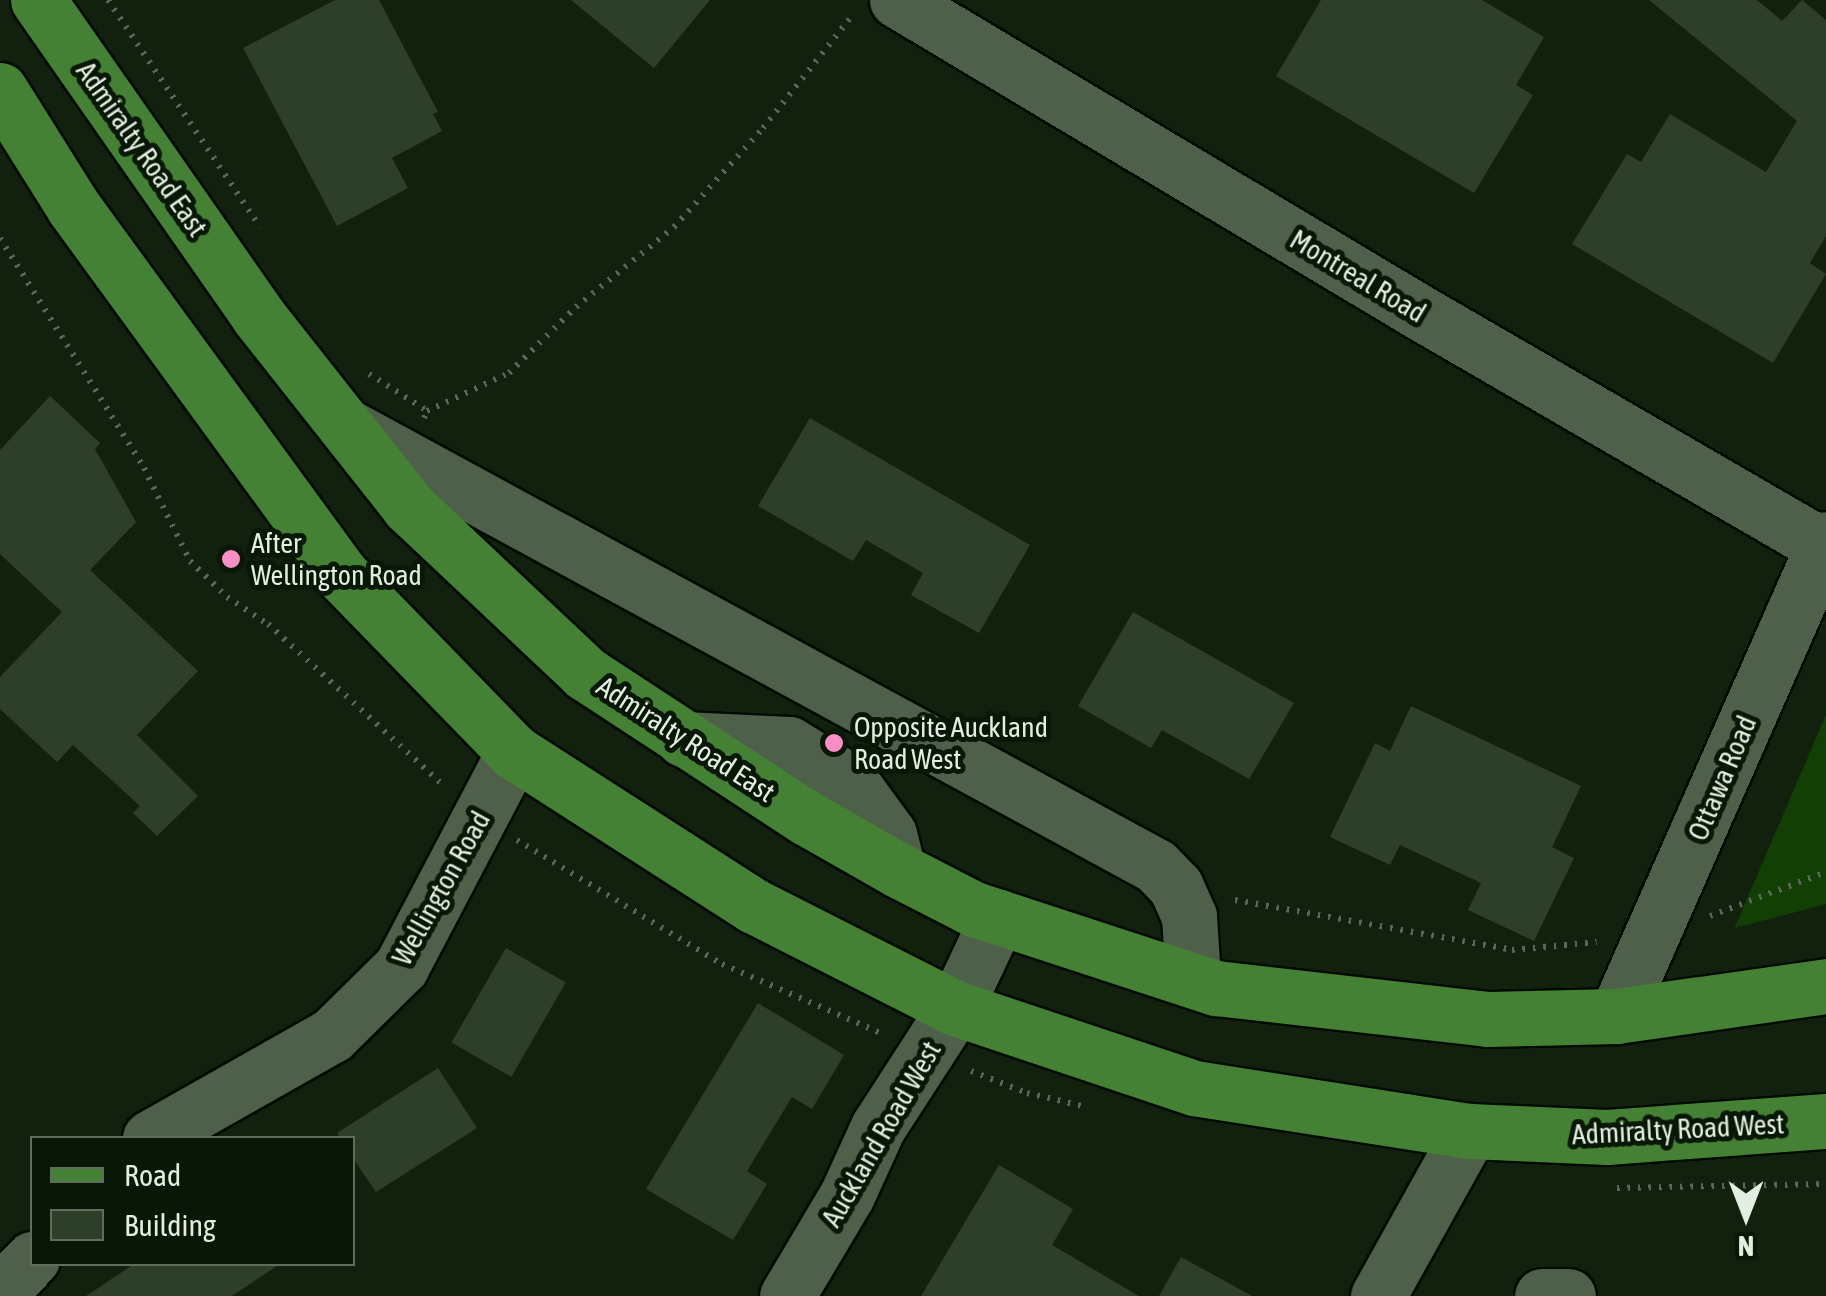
<!DOCTYPE html>
<html>
<head>
<meta charset="utf-8">
<style>
  body { margin:0 }
  #map { position:relative; width:1826px; height:1296px; overflow:hidden; background:#12210e; font-family:"Asap Condensed",sans-serif }
  div>[style] { position:absolute }
  [style*='--x'] { left:calc(var(--x)*1px); top:calc(var(--y)*1px); width:calc(var(--w)*1px); rotate:calc(var(--a)*1deg) }
  .green>* { inset:0; background:#124004 }
  .building>* { inset:0; background:#2d3e29; transform-origin:0 0 }
  .path>* { height:6px; margin-top:-3px; transform-origin:0; background:repeating-linear-gradient(90deg,#596756 0 2.5px,transparent 0 10.5px) }
  .roads { filter:drop-shadow(2px 0 #010a00) drop-shadow(-2px 0 #010a00) drop-shadow(0 2px #010a00) drop-shadow(0 -2px #010a00) }
  .minor>* { height:55px; margin:-27.5px; padding:0 27.5px; transform-origin:27.5px; border-radius:27.5px; background:#4e604a }
  .major>* { height:55px; margin:-27.5px; padding:0 27.5px; transform-origin:27.5px; border-radius:27.5px; background:#458134 }
  .dots>* { width:28px; height:28px; translate:-50% -50%; box-sizing:border-box; border:5px solid #091706; border-radius:50% }
  span { translate:-50% -50%; white-space:nowrap; text-align:center; line-height:1.15; -webkit-text-stroke:10px #091706; paint-order:stroke }
  .street-label { font-size:28px; color:#e3ede1 }
  .poi-label { font-size:28px; color:#e3ede1 }
  .left { translate:0 -50%; text-align:left }
  .legend { position:absolute; left:30px; top:1136px; width:325px; height:130px; box-sizing:border-box; background:#091706; border:2px solid #606d5e; margin:0; padding:12px 18px; list-style:none; font-size:30px; color:#e3ede1 }
  .legend li { display:flex; align-items:center; gap:20px; height:50px }
  .legend b { width:50px; border:2px solid #606d5e }
  .north { position:absolute; left:1696px; top:1166px; width:100px; height:100px; -webkit-text-stroke:8px #091706; paint-order:stroke; rotate:180deg; font-size:28px; font-weight:700; line-height:40px; text-align:center; color:#e3ede1 }
  .north::after { content:''; display:block; margin:auto; width:35px; height:45px; background:#e3ede1; clip-path:polygon(50% 0,100% 100%,50% 72%,0 100%) }
</style>
</head>
<body>
<div id="map">
  <div class="green">
    <div style="clip-path:polygon(1826px 715px,1826px 904px,1735px 928px,1735px 927px)"></div>
  </div>
  <div class="building">
    <div style="clip-path:polygon(335px 0,379px 0,438px 112px,433px 114px,442px 131px,392px 158px,408px 188px,337px 226px,243px 48px)"></div>
    <div style="clip-path:polygon(571px 0,710px 0,654px 68px)"></div>
    <div style="clip-path:polygon(1321px 0,1482px 0,1544px 37px,1516px 85px,1533px 95px,1474px 193px,1276px 76px)"></div>
    <div style="clip-path:polygon(1649px 0,1757px 0,1782px 21px,1802px 0,1826px 20px,1826px 236px,1810px 263px,1826px 274px,1773px 363px,1572px 244px,1627px 154px,1641px 162px,1670px 114px,1766px 172px,1797px 121px)"></div>
    <div style="clip-path:polygon(50px 396px,100px 443px,95px 449px,136px 522px,90px 570px,198px 671px,137px 735px,198px 796px,157px 836px,133px 813px,140px 806px,73px 745px,57px 762px,0 709px,0 677px,62px 612px,0 554px,0 450px)"></div>
    <div style="clip-path:polygon(810px 418px,1030px 545px,979px 633px,911px 595px,923px 573px,866px 540px,853px 561px,758px 506px)"></div>
    <div style="clip-path:polygon(1133px 612px,1294px 703px,1249px 779px,1162px 730px,1151px 748px,1078px 706px)"></div>
    <div style="clip-path:polygon(1411px 706px,1581px 786px,1552px 847px,1574px 858px,1534px 941px,1468px 910px,1481px 883px,1400px 845px,1390px 865px,1330px 837px,1375px 743px,1390px 751px)"></div>
    <div style="left:506px;top:948px;width:69px;height:109px;rotate:30deg"></div>
    <div style="clip-path:polygon(758px 1003px,844px 1055px,812px 1109px,792px 1097px,747px 1171px,767px 1184px,733px 1240px,646px 1189px)"></div>
    <div style="clip-path:polygon(438px 1068px,477px 1128px,376px 1192px,352px 1157px,352px 1138px,340px 1138px,337px 1133px)"></div>
    <div style="clip-path:polygon(999px 1165px,1073px 1209px,1052px 1245px,1139px 1296px,921px 1296px)"></div>
    <div style="clip-path:polygon(1181px 1257px,1252px 1296px,1159px 1296px)"></div>
    <div style="clip-path:polygon(134px 1264px,280px 1264px,232px 1296px,86px 1296px)"></div>
  </div>
  <div class="path">
    <div style="--x:108;--y:0;--w:273;--a:56.2"></div>
    <div style="--x:0;--y:238;--w:271;--a:57.9"></div>
    <div style="--x:144;--y:468;--w:104;--a:63.7"></div>
    <div style="--x:190;--y:561;--w:52;--a:44.2"></div>
    <div style="--x:227;--y:597;--w:49;--a:33.4"></div>
    <div style="--x:268;--y:624;--w:238;--a:42.6"></div>
    <div style="--x:369;--y:374;--w:67;--a:32.3"></div>
    <div style="--x:424;--y:418;--w:8;--a:-67"></div>
    <div style="--x:427;--y:411;--w:90;--a:-24.9"></div>
    <div style="--x:509;--y:373;--w:94;--a:-44.6"></div>
    <div style="--x:576;--y:307;--w:127;--a:-39.2"></div>
    <div style="--x:674;--y:227;--w:133;--a:-48"></div>
    <div style="--x:763;--y:128;--w:147;--a:-51.6"></div>
    <div style="--x:517;--y:840;--w:240;--a:31.2"></div>
    <div style="--x:722;--y:964;--w:178;--a:23.5"></div>
    <div style="--x:1235;--y:900;--w:281;--a:10.2"></div>
    <div style="--x:1512;--y:950;--w:85;--a:-5.4"></div>
    <div style="--x:1710;--y:916;--w:124;--a:-20.8"></div>
    <div style="--x:971;--y:1071;--w:60;--a:21.4"></div>
    <div style="--x:1027;--y:1093;--w:62;--a:13.1"></div>
    <div style="--x:1617;--y:1188;--w:209;--a:-1.1"></div>
  </div>
  <div class="roads">
    <div class="minor">
      <div style="--x:897;--y:0;--w:610;--a:30.85"></div>
      <div style="--x:1421;--y:313;--w:465;--a:30.1"></div>
      <div style="--x:350;--y:428;--w:917;--a:28.52"></div>
      <div style="--x:1156;--y:866;--w:29;--a:46"></div>
      <div style="--x:1176;--y:887;--w:32;--a:66"></div>
      <div style="--x:1189;--y:916;--w:64;--a:86.4"></div>
      <div style="--x:683;--y:739;--w:106;--a:2.7"></div>
      <div style="--x:789;--y:744;--w:73;--a:31.5"></div>
      <div style="--x:851;--y:782;--w:64;--a:53.8"></div>
      <div style="--x:889;--y:834;--w:37;--a:76"></div>
      <div style="--x:1616;--y:1016;--w:521;--a:-66.24"></div>
      <div style="--x:150;--y:1138;--w:209;--a:-29.5"></div>
      <div style="--x:332;--y:1035;--w:97;--a:-44.6"></div>
      <div style="--x:401;--y:967;--w:243;--a:-62.3"></div>
      <div style="--x:0;--y:1292;--w:46;--a:-45.9"></div>
      <div style="--x:787;--y:1296;--w:117;--a:-59.3"></div>
      <div style="--x:847;--y:1195;--w:75;--a:-65.5"></div>
      <div style="--x:878;--y:1127;--w:142;--a:-57.1"></div>
      <div style="--x:955;--y:1008;--w:101;--a:-64.7"></div>
      <div style="--x:1378;--y:1296;--w:189;--a:-60.9"></div>
      <div style="--x:1542;--y:1296;--w:26;--a:0"></div>
    </div>
    <div class="major">
      <div style="--x:38;--y:0;--w:386;--a:55.1"></div>
      <div style="--x:259;--y:317;--w:242;--a:51.7"></div>
      <div style="--x:409;--y:507;--w:242;--a:43.3"></div>
      <div style="--x:585;--y:673;--w:265;--a:33.2"></div>
      <div style="--x:807;--y:818;--w:105;--a:29.7"></div>
      <div style="--x:898;--y:870;--w:85;--a:27.2"></div>
      <div style="--x:974;--y:909;--w:255;--a:18.1"></div>
      <div style="--x:1216;--y:988;--w:274;--a:6.5"></div>
      <div style="--x:1488;--y:1019;--w:128;--a:-1.3"></div>
      <div style="--x:1616;--y:1016;--w:212;--a:-8.1"></div>
      <div style="--x:0;--y:90;--w:139;--a:57.9"></div>
      <div style="--x:74;--y:208;--w:450;--a:53.9"></div>
      <div style="--x:339;--y:572;--w:251;--a:45.8"></div>
      <div style="--x:514;--y:752;--w:285;--a:32.7"></div>
      <div style="--x:754;--y:906;--w:225;--a:26.9"></div>
      <div style="--x:955;--y:1008;--w:252;--a:18.5"></div>
      <div style="--x:1194;--y:1088;--w:279;--a:8.9"></div>
      <div style="--x:1470;--y:1131;--w:137;--a:2.5"></div>
      <div style="--x:1607;--y:1137;--w:220;--a:-4.2"></div>
    </div>
  </div>
  <div class="dots">
    <div style="left:231px;top:559px;background:#fb8fc5"></div>
    <div style="left:834px;top:743px;background:#fb8fc5"></div>
  </div>
  <div class="street-label">
    <span style="left:142px;top:149px;rotate:55deg">Admiralty Road East</span>
    <span style="left:1358px;top:276px;rotate:31deg">Montreal Road</span>
    <span style="left:686px;top:739px;rotate:33deg">Admiralty Road East</span>
    <span style="left:1722px;top:778px;rotate:-67deg">Ottawa Road</span>
    <span style="left:441px;top:888px;rotate:-61deg">Wellington Road</span>
    <span style="left:1678px;top:1129px;rotate:-3deg">Admiralty Road West</span>
    <span style="left:881px;top:1134px;rotate:-60deg">Auckland Road West</span>
  </div>
  <div class="poi-label">
    <span class="left" style="left:251px;top:559px">After<br>Wellington Road</span>
    <span class="left" style="left:854px;top:743px">Opposite Auckland<br>Road West</span>
  </div>
  <ul class="legend">
  <li><b style="height:12px;background:#458134"></b>Road</li>
  <li><b style="height:28px;background:#2d3e29"></b>Building</li>
  </ul>
  <div class="north">N</div>
</div>
</body>
</html>
